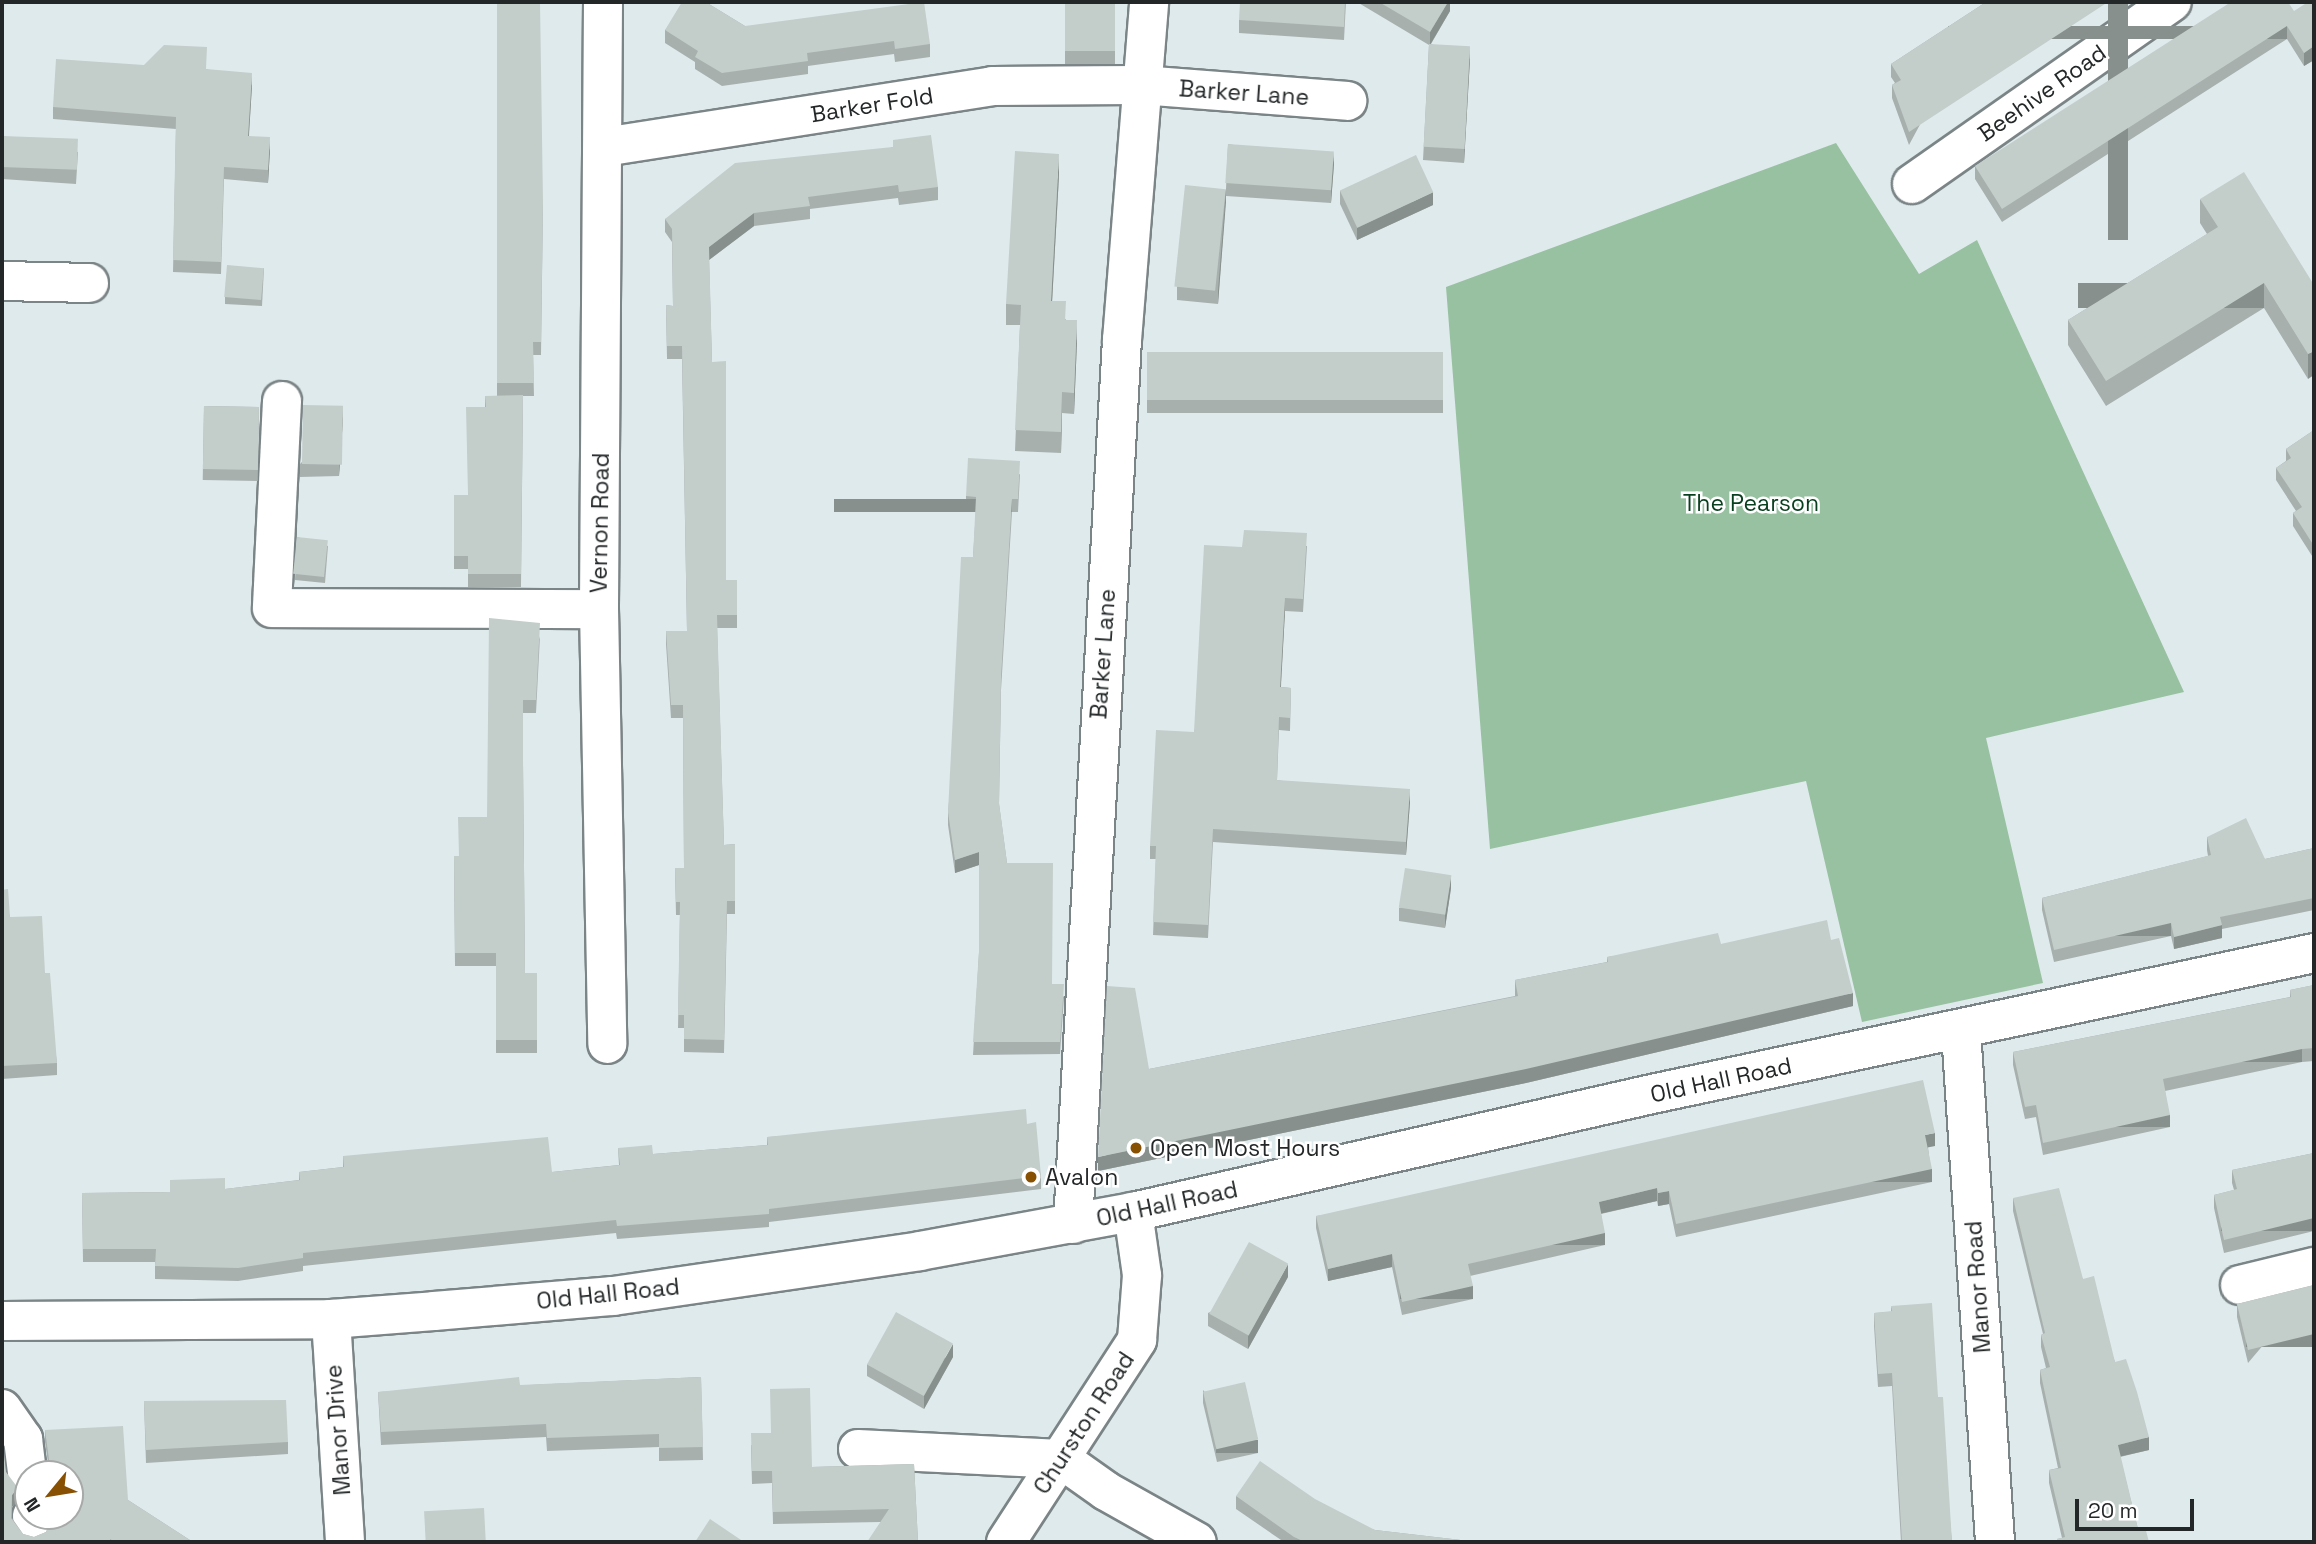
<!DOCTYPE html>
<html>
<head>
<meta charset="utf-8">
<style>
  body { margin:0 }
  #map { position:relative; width:2316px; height:1544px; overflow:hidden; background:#dfeaec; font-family:"Space Grotesk",sans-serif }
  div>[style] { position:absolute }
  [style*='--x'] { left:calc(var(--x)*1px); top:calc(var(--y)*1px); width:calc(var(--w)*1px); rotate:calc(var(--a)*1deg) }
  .green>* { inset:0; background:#98c1a1 }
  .roads { filter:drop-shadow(2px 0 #7b8486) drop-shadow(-2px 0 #7b8486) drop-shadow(0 2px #7b8486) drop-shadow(0 -2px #7b8486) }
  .minor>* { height:38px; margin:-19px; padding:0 19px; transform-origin:19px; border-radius:19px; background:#fff }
  .wall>* { inset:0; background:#a8b0ae; transform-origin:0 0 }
  .shaded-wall>* { inset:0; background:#88908d; transform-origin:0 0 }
  .building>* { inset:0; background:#c3cdca; transform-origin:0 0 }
  .dots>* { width:19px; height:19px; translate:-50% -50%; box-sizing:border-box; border:4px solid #fff; border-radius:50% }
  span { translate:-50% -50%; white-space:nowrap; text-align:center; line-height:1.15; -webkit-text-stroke:5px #fff; paint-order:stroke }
  .street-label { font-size:23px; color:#232728 }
  .park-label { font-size:23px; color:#083f1e }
  .poi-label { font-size:23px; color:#232728 }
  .left { translate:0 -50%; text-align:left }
  .frame { position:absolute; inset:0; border:4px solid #232728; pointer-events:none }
  .north { position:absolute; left:14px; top:1460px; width:70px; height:70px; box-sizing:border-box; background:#fff; border:2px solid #a7a9a9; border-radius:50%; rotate:240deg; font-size:19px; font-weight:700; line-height:28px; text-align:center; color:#232728 }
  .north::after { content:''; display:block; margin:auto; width:24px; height:32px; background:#885002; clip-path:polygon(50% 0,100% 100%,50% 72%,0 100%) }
  .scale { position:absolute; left:2075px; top:1499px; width:119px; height:32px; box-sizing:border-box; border:4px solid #232728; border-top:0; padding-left:9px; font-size:21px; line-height:24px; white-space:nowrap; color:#232728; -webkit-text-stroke:5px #fff; paint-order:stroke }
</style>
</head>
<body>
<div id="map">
  <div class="green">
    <div style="clip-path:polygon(1836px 143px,1919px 274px,1977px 240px,2184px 692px,1986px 738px,2043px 983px,1862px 1022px,1806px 781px,1490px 849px,1446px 287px)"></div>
  </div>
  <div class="roads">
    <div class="minor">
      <div style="--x:603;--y:2;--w:607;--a:90.38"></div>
      <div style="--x:599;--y:609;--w:435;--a:88.9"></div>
      <div style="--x:604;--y:147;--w:393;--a:-8.9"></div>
      <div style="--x:992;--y:86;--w:149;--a:-0.4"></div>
      <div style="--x:1141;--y:85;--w:207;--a:4.4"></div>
      <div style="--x:1912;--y:184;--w:317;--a:-35"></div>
      <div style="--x:2;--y:281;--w:87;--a:1.3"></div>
      <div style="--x:282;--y:401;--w:207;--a:92.8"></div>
      <div style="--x:272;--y:608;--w:327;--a:0.2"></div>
      <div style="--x:1961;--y:1031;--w:512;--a:86.19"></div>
      <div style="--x:1073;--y:1224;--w:885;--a:-86.83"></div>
      <div style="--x:1122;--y:340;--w:339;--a:-85.4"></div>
      <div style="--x:2240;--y:1285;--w:76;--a:-13.7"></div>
      <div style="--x:331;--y:1319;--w:223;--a:86.4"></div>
      <div style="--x:2;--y:1321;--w:329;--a:-0.3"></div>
      <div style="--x:331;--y:1319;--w:103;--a:-4.4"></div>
      <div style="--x:434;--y:1311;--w:180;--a:-4.8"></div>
      <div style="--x:613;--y:1296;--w:310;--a:-8.3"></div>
      <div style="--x:920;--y:1251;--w:217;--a:-10.4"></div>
      <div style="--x:1133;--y:1212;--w:532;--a:-12.81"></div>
      <div style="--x:1652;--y:1094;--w:677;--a:-12.02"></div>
      <div style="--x:2;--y:1409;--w:37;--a:55"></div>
      <div style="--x:23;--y:1439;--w:42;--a:83.2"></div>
      <div style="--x:858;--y:1449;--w:203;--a:2.8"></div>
      <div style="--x:1061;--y:1459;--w:55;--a:35.4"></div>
      <div style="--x:1106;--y:1491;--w:104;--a:29.3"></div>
      <div style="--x:32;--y:1516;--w:11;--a:85"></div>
      <div style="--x:1006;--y:1542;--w:241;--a:-57"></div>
      <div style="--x:1137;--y:1340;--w:65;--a:-85.6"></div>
      <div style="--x:1142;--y:1275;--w:64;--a:-98.1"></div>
    </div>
  </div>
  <div class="wall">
    <div style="clip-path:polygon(497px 2px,543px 203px,541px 355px,533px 355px,534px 396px,523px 396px,521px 587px,468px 587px,468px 569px,454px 569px,454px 495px,468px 495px,485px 407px,485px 396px,497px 396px)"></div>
    <div style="left:1065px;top:2px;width:50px;height:62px"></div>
    <div style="clip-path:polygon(1346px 2px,1344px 40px,1239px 33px,1239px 20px)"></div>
    <div style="clip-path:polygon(1357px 2px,1450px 2px,1450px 11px,1431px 44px,1470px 59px,1464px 163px,1423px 160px,1429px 45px)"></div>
    <div style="clip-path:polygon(1986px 2px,1909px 145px,1892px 98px,1892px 85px,1895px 83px,1891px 77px,1891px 64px)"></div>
    <div style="clip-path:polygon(2314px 2px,2314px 60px,2304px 66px,2287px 39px,2002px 222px,1975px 179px,1975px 166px)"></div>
    <div style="clip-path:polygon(709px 4px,745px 26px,930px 44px,930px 57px,895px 62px,894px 54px,808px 66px,808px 74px,722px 86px,695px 69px,695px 62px,665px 43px,665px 30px)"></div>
    <div style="clip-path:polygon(206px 69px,252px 85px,249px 136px,270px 150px,268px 183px,224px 179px,221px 274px,173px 272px,176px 129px,53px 119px,53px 107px)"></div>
    <div style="clip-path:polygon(2px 136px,78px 152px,76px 184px,2px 179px)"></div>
    <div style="clip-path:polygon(893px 140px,938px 187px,938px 200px,899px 205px,898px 198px,810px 209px,810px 219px,754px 226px,709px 260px,712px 362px,726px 580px,737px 615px,737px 628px,717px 628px,724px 845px,735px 844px,735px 914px,727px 914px,724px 1053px,684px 1052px,684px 1028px,678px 1028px,680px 915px,676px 915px,675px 868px,684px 868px,683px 718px,671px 718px,666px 644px,666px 631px,687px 631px,682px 359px,667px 359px,666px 305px,673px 306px,672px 242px,665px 232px,665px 219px,893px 147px)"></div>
    <div style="clip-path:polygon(1228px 144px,1334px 164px,1331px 203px,1226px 196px,1218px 304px,1177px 300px,1177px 287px,1226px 189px)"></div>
    <div style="clip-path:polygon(1059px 175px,1052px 301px,1066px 320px,1077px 341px,1074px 414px,1062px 413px,1061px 453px,1015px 451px,1020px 325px,1006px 325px,1006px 304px)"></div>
    <div style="clip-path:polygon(1340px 191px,1433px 205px,1357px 240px,1340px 204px)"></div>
    <div style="clip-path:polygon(2200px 199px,2314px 285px,2308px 379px,2264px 308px,2106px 406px,2068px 345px,2068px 320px,2207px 234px,2200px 223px)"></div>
    <div style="clip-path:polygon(264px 268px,262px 306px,225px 304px,225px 297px)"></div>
    <div style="left:1147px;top:352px;width:296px;height:61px"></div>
    <div style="left:204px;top:406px;width:55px;height:74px;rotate:1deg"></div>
    <div style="clip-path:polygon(343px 419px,339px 476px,300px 477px,300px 464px)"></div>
    <div style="clip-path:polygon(2314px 430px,2314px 559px,2293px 526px,2293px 513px,2296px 511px,2276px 480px,2276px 468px,2286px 461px,2286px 449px)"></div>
    <div style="clip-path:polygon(1020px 474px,1018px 512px,1012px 512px,1001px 690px,999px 804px,1007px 863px,1052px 984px,1064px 997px,1060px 1054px,973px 1055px,979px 953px,979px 865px,955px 873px,948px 825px,948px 812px,973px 557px,976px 510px,966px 509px,966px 496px)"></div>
    <div style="clip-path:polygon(297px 537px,328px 546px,325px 583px,295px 580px)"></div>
    <div style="clip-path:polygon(1307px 546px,1303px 612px,1285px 611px,1281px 687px,1291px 688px,1290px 731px,1279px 730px,1277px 780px,1410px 802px,1406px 855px,1213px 842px,1208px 938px,1153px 935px,1156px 859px,1150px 859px,1150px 846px,1194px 732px,1242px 547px)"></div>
    <div style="clip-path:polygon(540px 636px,536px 713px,523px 713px,523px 763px,525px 973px,537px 973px,537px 1053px,496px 1053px,496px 966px,455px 966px,454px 856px,459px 856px,487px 817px)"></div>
    <div style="clip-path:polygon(2207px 837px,2265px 859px,2314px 848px,2314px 910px,2222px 929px,2222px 938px,2174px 949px,2171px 936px,2054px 962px,2042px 910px,2042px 898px,2208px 856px,2207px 850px)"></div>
    <div style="clip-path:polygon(2px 880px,2px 890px,10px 917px,45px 973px,57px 1063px,57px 1075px,2px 1079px)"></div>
    <div style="clip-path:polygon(1451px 888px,1445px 928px,1399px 921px,1399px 908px)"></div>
    <div style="clip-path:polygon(1831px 940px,1853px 1006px,1526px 1083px,1098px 1171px,1149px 1069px,1515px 996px,1515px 980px,1607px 962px,1607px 957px,1721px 944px)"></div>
    <div style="clip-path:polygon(2314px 985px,2314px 1061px,2302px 1062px,2165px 1091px,2170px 1127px,2043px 1155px,2036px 1117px,2025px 1119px,2013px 1065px,2013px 1052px,2290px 997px,2290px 990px)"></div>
    <div style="clip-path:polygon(1027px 1124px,1041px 1176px,1041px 1189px,769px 1222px,769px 1227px,617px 1239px,616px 1233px,303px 1266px,303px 1271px,238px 1281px,155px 1279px,155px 1262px,83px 1262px,82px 1193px,170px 1192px,225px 1189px,299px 1180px,299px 1172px,343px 1167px,343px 1156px,552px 1172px,619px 1165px,618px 1148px,653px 1154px,767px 1145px,767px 1137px)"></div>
    <div style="clip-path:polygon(1935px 1146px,1928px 1147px,1932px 1182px,1676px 1237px,1669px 1204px,1658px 1206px,1657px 1201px,1601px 1214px,1605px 1245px,1470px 1276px,1473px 1299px,1402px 1315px,1392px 1267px,1328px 1281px,1316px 1228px,1316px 1216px)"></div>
    <div style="clip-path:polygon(2314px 1153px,2314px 1231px,2224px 1253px,2214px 1208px,2214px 1195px,2234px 1190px,2232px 1183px,2232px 1170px)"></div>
    <div style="clip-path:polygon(2013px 1198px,2083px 1279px,2149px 1450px,2120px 1457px,2138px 1529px,2149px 1542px,2057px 1542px,2057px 1539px,2062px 1538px,2049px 1483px,2049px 1470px,2058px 1468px,2040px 1383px,2040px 1370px,2046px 1368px,2041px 1347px,2041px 1335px,2043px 1334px,2013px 1211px)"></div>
    <div style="clip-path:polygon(1288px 1277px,1248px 1349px,1208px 1326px,1208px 1313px)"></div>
    <div style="clip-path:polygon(2314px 1285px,2248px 1363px,2237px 1317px,2237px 1304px)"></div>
    <div style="clip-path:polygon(1891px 1306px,1938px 1397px,1952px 1542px,1901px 1542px,1892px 1386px,1878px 1387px,1874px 1326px,1874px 1313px,1891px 1312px)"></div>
    <div style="clip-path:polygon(953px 1357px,924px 1409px,867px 1376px,867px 1364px)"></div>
    <div style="clip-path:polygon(701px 1377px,703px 1460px,659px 1461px,659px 1447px,547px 1451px,546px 1437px,381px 1445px,378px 1392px)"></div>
    <div style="clip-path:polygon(1203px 1390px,1258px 1453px,1217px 1462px,1203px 1403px)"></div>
    <div style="clip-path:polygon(144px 1401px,288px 1442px,288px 1454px,146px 1463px)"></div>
    <div style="clip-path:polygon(45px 1430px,128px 1500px,193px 1542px,2px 1542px,6px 1472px,18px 1500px,12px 1507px,12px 1518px,23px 1534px,34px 1537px,46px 1532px,53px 1516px,70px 1516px,49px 1470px,45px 1442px)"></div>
    <div style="clip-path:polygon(751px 1445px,812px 1467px,914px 1464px,918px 1542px,881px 1522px,773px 1524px,772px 1483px,752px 1484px)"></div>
    <div style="clip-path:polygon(1236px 1496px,1375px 1530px,1478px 1542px,1284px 1542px,1236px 1509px)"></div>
  </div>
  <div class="shaded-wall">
    <div style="clip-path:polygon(1448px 2px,1450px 2px,1450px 11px,1430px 45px,1430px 32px)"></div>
    <div style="left:2108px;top:2px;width:20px;height:238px"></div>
    <div style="left:2287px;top:26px;width:13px;height:339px;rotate:90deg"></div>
    <div style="clip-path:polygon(1470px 46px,1470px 59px,1464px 163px,1464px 150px)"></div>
    <div style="clip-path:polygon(2314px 46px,2314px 60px,2304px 66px,2304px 53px)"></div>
    <div style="clip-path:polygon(252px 73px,252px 85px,248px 148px,248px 136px)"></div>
    <div style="clip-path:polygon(270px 137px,270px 150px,268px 183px,268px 170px)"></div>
    <div style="clip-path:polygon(1334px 151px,1334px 164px,1331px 203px,1331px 190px)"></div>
    <div style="clip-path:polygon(1059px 154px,1059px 175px,1051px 322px,1051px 301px)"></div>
    <div style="clip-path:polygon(1226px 189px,1226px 202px,1218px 304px,1218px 291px)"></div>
    <div style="clip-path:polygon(1433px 192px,1433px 205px,1357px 240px,1357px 228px)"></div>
    <div style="clip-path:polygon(754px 213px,754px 226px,709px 260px,709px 247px)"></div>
    <div style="left:2264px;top:283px;width:25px;height:186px;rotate:90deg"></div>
    <div style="clip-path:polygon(1077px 320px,1077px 341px,1074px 414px,1074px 393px)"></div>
    <div style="clip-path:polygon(2314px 351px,2314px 375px,2308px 379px,2308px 354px)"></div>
    <div style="clip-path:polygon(1062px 392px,1062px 413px,1061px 453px,1061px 432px)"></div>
    <div style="clip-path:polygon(343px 406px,343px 419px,339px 476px,339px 463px)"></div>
    <div style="left:1012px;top:499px;width:13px;height:178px;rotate:90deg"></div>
    <div style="clip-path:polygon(1285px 598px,1285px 611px,1280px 700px,1280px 687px)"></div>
    <div style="clip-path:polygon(1410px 789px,1410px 802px,1406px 855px,1406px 842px)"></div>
    <div style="clip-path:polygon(979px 852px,979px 865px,955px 873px,955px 860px)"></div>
    <div style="clip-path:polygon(1451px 875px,1451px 888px,1445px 928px,1445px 915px)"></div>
    <div style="left:2171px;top:923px;width:13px;height:120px;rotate:90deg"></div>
    <div style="clip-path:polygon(2222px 925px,2222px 938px,2174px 949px,2174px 937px)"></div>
    <div style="clip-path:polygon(1853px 993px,1853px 1006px,1526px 1083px,1098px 1171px,1098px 1157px)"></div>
    <div style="left:2302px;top:1049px;width:13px;height:142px;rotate:90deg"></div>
    <div style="left:2170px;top:1115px;width:12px;height:130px;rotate:90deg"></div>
    <div style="clip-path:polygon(1935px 1133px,1935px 1146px,1925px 1148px,1925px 1135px)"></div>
    <div style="left:1932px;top:1169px;width:13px;height:262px;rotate:90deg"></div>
    <div style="clip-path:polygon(1657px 1188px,1657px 1201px,1599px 1214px,1599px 1202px)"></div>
    <div style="clip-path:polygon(1669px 1191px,1669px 1204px,1658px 1206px,1658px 1193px)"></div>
    <div style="left:2314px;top:1218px;width:13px;height:93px;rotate:90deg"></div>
    <div style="left:1605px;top:1233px;width:12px;height:140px;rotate:90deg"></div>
    <div style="clip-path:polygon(1392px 1254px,1392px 1267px,1328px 1281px,1328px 1269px)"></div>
    <div style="clip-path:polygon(1288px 1264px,1288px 1277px,1248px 1349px,1248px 1336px)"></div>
    <div style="left:1473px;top:1286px;width:13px;height:73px;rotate:90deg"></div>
    <div style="left:2314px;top:1334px;width:13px;height:68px;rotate:90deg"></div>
    <div style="clip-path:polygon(953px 1344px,953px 1357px,924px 1409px,924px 1396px)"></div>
    <div style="clip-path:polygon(2149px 1437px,2149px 1450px,2118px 1457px,2118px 1445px)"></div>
    <div style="left:1258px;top:1440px;width:13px;height:42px;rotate:90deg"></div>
    <div style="clip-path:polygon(18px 1488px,18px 1500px,12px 1507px,12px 1495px)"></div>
  </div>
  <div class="building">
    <div style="clip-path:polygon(497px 2px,540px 2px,543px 203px,541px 342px,533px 342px,534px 383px,497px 383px)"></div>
    <div style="clip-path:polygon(682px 2px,709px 2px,709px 4px,745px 26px,924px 2px,930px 44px,895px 49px,894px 41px,807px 53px,808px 61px,722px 73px,695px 57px,698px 51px,665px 30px)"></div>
    <div style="left:1065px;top:2px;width:50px;height:49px"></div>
    <div style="clip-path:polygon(1240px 2px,1345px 2px,1344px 27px,1239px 20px)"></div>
    <div style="clip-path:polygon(1379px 2px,1448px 2px,1430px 32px)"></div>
    <div style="clip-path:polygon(1986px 2px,2108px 2px,1909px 132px,1892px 85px,1901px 80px,1891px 64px)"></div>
    <div style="clip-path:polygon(2231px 2px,2288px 2px,2294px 11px,2308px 2px,2314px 2px,2314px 47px,2314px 46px,2304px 53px,2287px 26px,2002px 209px,1975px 166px)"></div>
    <div style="left:1429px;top:44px;width:41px;height:103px;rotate:3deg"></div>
    <div style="clip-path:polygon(164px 45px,207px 47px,206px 69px,252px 73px,248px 136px,270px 137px,268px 170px,224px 167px,221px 262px,173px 260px,176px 117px,53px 107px,56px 59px,144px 65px)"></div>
    <div style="clip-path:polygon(931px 135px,938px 187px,899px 192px,898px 185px,808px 197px,810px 206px,754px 213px,709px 247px,712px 362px,726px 361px,726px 580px,737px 580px,737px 615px,717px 615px,724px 845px,735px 844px,735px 901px,727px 901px,724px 1040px,684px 1039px,684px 1015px,678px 1015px,680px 902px,676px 902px,675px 868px,684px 868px,683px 705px,671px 705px,666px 631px,687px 631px,682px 346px,667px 346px,666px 305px,673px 306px,672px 229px,665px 219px,735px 163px,893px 147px,893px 140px)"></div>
    <div style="left:2px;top:136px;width:76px;height:31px;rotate:2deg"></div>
    <div style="left:1228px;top:144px;width:106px;height:39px;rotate:4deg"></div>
    <div style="clip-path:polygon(1015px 151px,1059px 154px,1051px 301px,1066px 301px,1065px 320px,1077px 320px,1074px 393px,1062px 392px,1061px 432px,1015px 430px,1021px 305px,1006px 304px)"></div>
    <div style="left:1416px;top:155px;width:41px;height:84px;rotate:65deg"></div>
    <div style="clip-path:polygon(2244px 172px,2314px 285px,2314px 351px,2308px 354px,2264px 283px,2106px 381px,2068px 320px,2218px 227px,2200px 199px)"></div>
    <div style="left:1185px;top:185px;width:41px;height:102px;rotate:6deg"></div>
    <div style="left:227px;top:265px;width:37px;height:32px;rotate:5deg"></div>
    <div style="left:1147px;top:352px;width:296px;height:48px"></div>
    <div style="clip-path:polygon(523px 395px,521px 574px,468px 574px,468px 556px,454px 556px,454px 495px,468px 495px,466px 407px,486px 407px,485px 396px)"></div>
    <div style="left:303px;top:405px;width:40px;height:59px;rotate:1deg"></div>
    <div style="left:204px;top:406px;width:55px;height:63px;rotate:1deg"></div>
    <div style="clip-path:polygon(2314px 430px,2314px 546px,2293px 513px,2302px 507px,2276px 468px,2291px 458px,2286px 449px)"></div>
    <div style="clip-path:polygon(968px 458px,1020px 461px,1018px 499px,1012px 499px,1001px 677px,999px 803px,1007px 863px,1053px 863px,1052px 984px,1064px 984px,1060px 1042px,973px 1042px,979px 951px,979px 852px,955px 860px,948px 812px,961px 557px,973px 557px,976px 497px,966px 496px)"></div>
    <div style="clip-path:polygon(1244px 530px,1307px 533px,1303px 599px,1285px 598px,1280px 687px,1291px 688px,1290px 718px,1279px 717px,1277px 780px,1410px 789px,1406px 842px,1213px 829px,1208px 925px,1153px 922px,1156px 846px,1150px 846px,1156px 730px,1194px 732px,1204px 545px,1242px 547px)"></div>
    <div style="left:297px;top:537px;width:31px;height:37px;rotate:6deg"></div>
    <div style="clip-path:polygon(489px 618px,540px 623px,536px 700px,523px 700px,523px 758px,525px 973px,537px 973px,537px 1040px,496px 1040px,496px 953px,455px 953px,454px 856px,459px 856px,458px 817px,487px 817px)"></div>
    <div style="clip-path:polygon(2246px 818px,2265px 859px,2314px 848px,2314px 898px,2220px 917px,2222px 925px,2174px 937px,2171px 923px,2054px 950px,2042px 898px,2211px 855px,2207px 837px)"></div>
    <div style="left:1405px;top:868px;width:47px;height:40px;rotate:9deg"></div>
    <div style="clip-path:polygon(2px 880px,2px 890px,8px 889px,10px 917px,42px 916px,45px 973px,50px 973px,57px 1063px,2px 1066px)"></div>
    <div style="clip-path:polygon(1827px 920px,1831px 940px,1839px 938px,1853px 993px,1526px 1069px,1098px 1157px,1107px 986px,1135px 988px,1149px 1069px,1518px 996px,1515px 980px,1608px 962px,1607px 957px,1718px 933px,1721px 944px)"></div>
    <div style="clip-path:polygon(2314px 985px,2314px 1048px,2302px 1049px,2163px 1079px,2170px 1115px,2043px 1143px,2036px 1105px,2025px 1107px,2013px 1052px,2291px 997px,2290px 990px)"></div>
    <div style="clip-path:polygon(1923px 1080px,1935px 1133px,1925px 1135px,1932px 1169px,1676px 1224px,1669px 1191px,1658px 1193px,1657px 1188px,1599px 1202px,1605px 1233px,1468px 1264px,1473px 1286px,1402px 1302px,1392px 1254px,1328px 1269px,1316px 1216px)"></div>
    <div style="clip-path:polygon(1026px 1109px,1027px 1124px,1036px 1122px,1041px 1176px,769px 1209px,769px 1214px,617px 1226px,616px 1220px,303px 1253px,303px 1258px,238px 1268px,155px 1266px,156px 1249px,83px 1249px,82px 1193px,170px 1192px,170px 1180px,225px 1178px,225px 1189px,300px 1180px,299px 1172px,344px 1167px,343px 1156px,548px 1137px,552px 1172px,620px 1165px,618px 1148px,652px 1145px,653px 1154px,768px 1145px,767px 1137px)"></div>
    <div style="clip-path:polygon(2314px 1153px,2314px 1218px,2224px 1240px,2214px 1195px,2237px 1189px,2232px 1170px)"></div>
    <div style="clip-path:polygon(2059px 1188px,2083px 1279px,2094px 1276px,2115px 1362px,2126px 1359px,2137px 1392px,2149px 1437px,2118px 1445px,2138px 1529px,2145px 1527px,2149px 1542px,2057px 1542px,2057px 1539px,2065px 1537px,2049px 1470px,2061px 1468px,2040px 1370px,2050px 1367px,2041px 1335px,2045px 1333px,2013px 1198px)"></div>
    <div style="left:1249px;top:1242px;width:45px;height:82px;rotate:29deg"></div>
    <div style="clip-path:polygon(2314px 1285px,2314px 1334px,2248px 1350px,2237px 1304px)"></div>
    <div style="clip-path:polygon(1932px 1303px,1938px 1397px,1943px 1397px,1952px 1542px,1902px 1542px,1892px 1373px,1878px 1374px,1874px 1313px,1892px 1311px,1891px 1306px)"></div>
    <div style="left:896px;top:1312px;width:65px;height:60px;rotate:29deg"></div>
    <div style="clip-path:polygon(519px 1377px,520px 1385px,701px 1377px,703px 1447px,659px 1448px,659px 1434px,547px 1438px,546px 1424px,381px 1432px,378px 1392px)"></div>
    <div style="left:1245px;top:1382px;width:59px;height:43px;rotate:77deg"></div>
    <div style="clip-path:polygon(810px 1388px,812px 1467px,914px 1464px,918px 1542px,867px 1542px,889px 1509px,773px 1512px,772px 1471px,752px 1471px,751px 1433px,771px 1433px,770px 1389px)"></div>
    <div style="clip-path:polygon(286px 1400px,288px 1442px,146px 1450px,144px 1401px)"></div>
    <div style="clip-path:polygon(123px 1426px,128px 1500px,193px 1542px,115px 1542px,110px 1539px,110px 1542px,2px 1542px,2px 1435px,6px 1472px,18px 1488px,12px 1495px,11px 1518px,23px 1534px,34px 1537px,46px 1532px,54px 1516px,70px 1516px,70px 1474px,47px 1474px,50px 1467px,45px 1430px)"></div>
    <div style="clip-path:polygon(1260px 1461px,1315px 1499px,1375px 1530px,1478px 1542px,1305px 1542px,1294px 1537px,1236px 1496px)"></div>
    <div style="left:484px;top:1508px;width:34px;height:60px;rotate:87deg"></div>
    <div style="clip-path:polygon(710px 1519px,744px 1542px,695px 1542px)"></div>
  </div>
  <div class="dots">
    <div style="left:1136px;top:1148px;background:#885002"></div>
    <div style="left:1031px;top:1177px;background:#885002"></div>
  </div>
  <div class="street-label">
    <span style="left:1244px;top:93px;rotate:4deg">Barker Lane</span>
    <span style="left:2042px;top:93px;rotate:-35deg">Beehive Road</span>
    <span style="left:872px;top:105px;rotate:-9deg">Barker Fold</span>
    <span style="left:600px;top:523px;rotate:-89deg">Vernon Road</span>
    <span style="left:1103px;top:654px;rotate:-86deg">Barker Lane</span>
    <span style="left:1721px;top:1080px;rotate:-12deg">Old Hall Road</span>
    <span style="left:1167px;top:1204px;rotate:-12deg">Old Hall Road</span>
    <span style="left:1978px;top:1287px;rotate:-94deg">Manor Road</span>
    <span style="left:608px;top:1294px;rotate:-6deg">Old Hall Road</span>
    <span style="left:1084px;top:1423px;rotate:-57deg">Churston Road</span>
    <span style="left:338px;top:1430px;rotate:-94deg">Manor Drive</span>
  </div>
  <div class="park-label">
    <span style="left:1751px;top:503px">The Pearson</span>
  </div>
  <div class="poi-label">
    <span class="left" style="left:1150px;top:1148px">Open Most Hours</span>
    <span class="left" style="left:1045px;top:1177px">Avalon</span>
  </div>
  <div class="frame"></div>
  <div class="north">N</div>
  <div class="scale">20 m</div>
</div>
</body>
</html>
